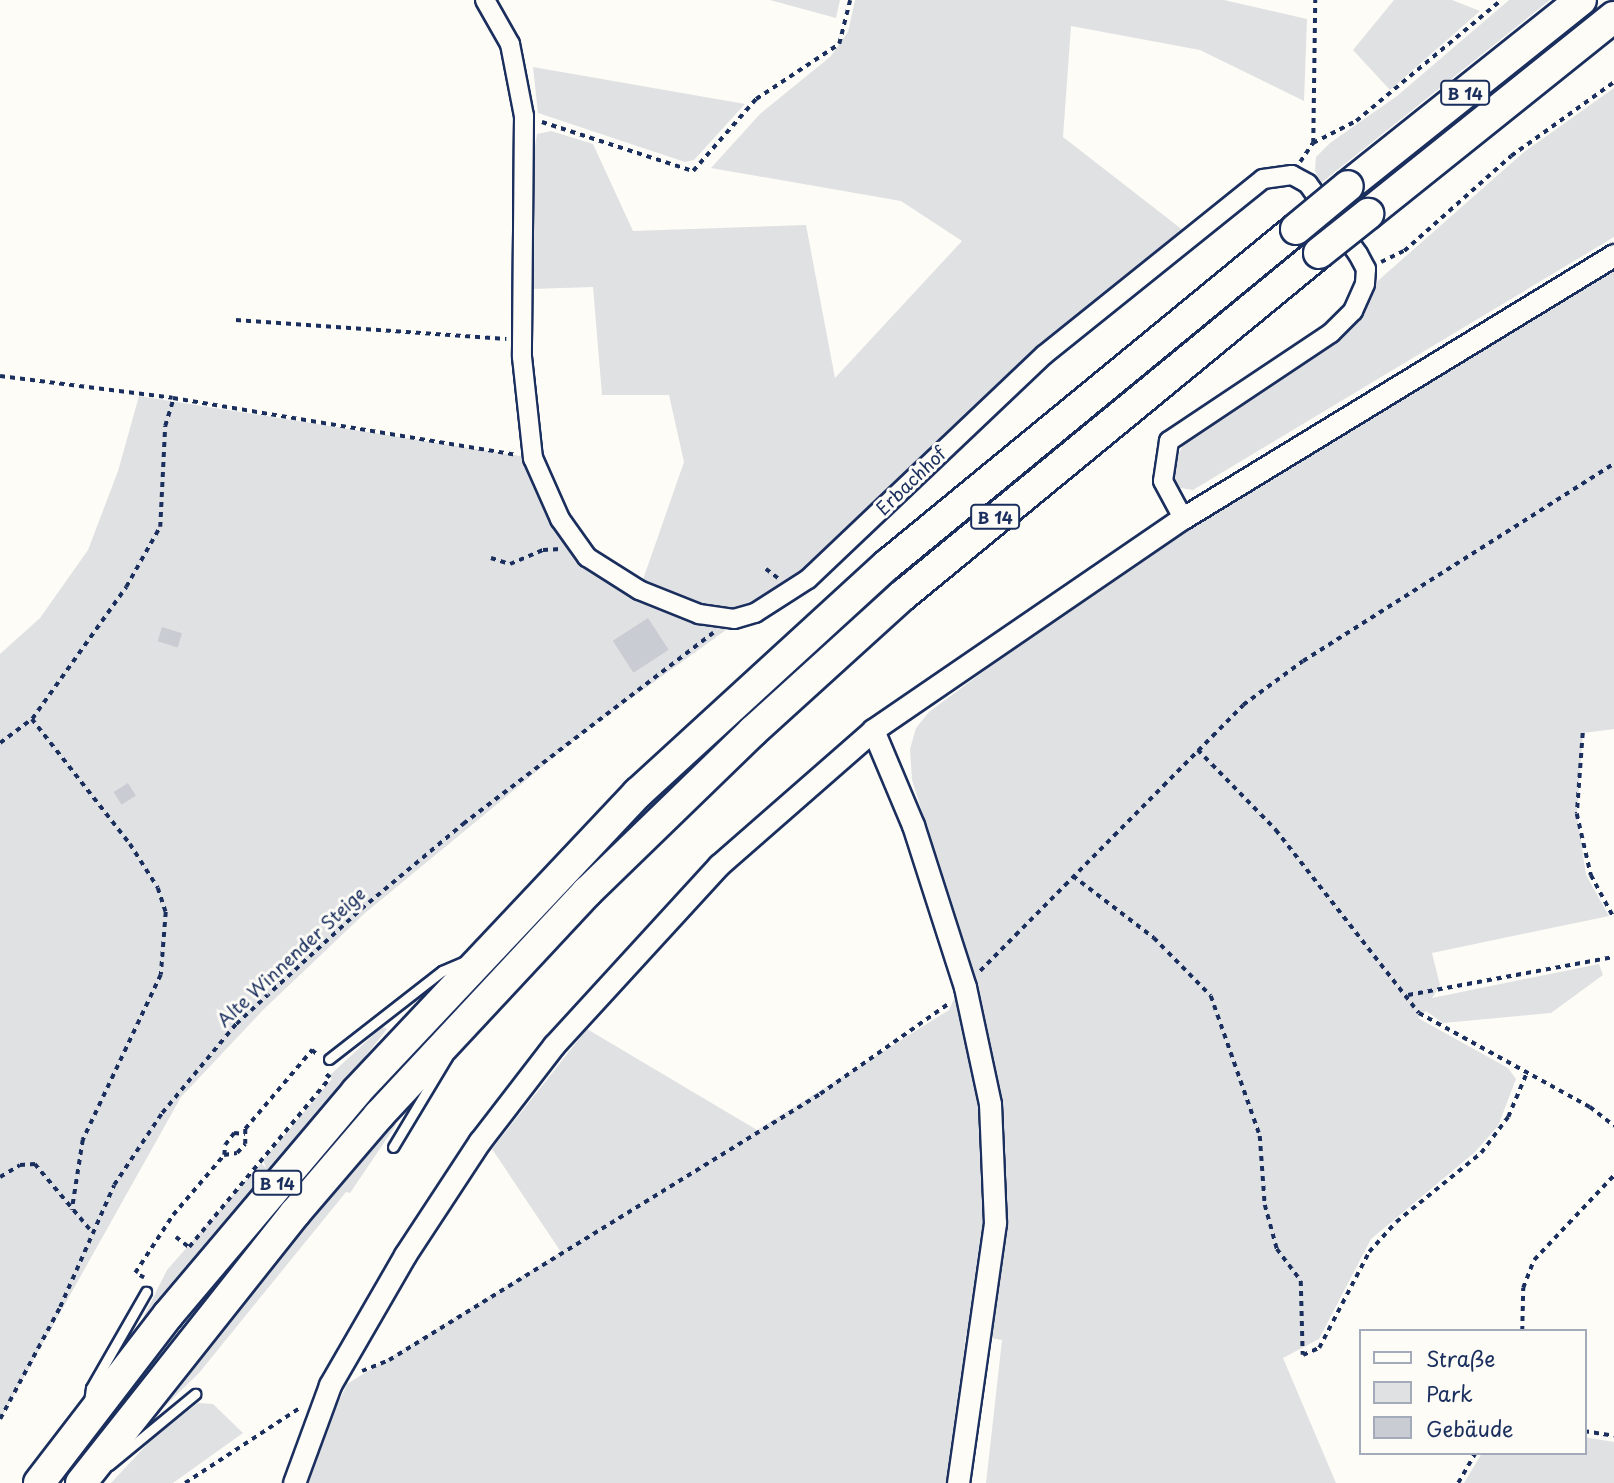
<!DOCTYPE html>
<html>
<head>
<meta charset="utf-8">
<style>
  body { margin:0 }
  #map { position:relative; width:1614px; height:1483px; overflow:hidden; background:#fdfcf7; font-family:"Playpen Sans",sans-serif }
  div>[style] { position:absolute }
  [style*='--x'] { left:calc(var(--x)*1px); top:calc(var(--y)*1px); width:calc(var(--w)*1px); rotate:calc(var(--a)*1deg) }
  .green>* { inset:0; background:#e0e1e3 }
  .building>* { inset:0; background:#c9ccd3; transform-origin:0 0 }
  .path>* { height:3.5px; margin-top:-1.75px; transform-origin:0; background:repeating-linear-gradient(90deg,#1b2f5e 0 5px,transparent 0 10px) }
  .roads { filter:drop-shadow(2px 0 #1b2f5e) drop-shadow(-2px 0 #1b2f5e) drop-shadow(0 2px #1b2f5e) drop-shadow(0 -2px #1b2f5e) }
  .service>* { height:9px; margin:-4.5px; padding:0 4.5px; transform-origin:4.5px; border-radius:4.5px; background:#fdfcf7 }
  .minor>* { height:18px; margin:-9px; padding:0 9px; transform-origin:9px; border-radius:9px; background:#fdfcf7 }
  .tertiary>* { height:21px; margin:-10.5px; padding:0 10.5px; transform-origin:10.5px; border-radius:10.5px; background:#fdfcf7 }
  .trunk>* { height:30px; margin:-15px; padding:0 15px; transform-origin:15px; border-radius:15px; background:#fdfcf7 }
  .bridges { filter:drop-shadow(2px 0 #1b2f5e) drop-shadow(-2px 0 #1b2f5e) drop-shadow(0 2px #1b2f5e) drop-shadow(0 -2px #1b2f5e) }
  .trunk-bridge>* { height:30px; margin:-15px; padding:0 15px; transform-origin:15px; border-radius:15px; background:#fdfcf7 }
  span { translate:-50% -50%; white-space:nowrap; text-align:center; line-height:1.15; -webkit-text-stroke:6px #fdfcf7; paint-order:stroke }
  .shield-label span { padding:2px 5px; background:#fdfcf7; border:2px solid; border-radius:5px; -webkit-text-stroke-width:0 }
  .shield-label { font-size:16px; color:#1b2f5e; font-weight:700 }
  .street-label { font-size:18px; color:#1b2f5e }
  .legend { position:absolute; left:1359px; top:1329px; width:228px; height:126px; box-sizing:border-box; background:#fdfcf7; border:2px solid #a3aaba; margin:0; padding:9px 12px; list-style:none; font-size:21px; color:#1b2f5e }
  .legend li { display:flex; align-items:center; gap:14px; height:35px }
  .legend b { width:35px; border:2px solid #a3aaba }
</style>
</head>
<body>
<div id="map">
  <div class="green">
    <div style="clip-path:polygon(770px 0,840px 0,836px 18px)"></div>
    <div style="clip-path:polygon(855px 0,1224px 0,1307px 19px,1304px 101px,1200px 50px,1071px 26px,1063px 137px,1184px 231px,806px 572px,582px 734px,365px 913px,263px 1010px,181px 1097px,0 1420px,0 654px,40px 618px,88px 550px,118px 471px,139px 396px,533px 458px,570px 535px,639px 591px,684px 462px,669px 395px,602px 395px,593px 287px,531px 289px,532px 165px,537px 134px,551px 131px,593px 144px,633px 231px,806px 225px,835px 378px,962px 241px,901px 201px,711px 168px,760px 114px,830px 57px,848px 32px)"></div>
    <div style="clip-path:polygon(1394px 0,1452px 0,1480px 11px,1390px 90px,1353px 50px)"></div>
    <div style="clip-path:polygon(1509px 0,1550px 0,1321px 183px,1315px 171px,1316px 157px,1330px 143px,1397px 96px)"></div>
    <div style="clip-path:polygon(533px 67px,745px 104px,694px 160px,685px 162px,538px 113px)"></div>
    <div style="clip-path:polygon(1614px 88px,1614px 237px,1193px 490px,1175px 487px,1169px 474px,1184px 443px,1344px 331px,1372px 286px,1524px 152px)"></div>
    <div style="clip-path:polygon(1614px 266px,1614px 729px,1583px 733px,1577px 814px,1586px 875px,1609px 916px,1432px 953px,1440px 985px,1432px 998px,1599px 964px,1603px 975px,1551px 1013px,1443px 1023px,1426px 1011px,1418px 1018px,1508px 1068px,1516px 1079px,1498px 1126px,1475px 1152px,1371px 1239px,1319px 1339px,1283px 1358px,1336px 1483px,986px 1483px,1002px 1340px,966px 1334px,949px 1483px,301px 1483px,347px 1384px,561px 1252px,492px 1149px,587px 1029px,757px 1130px,949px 1010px,970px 963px,912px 780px,910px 749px,916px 728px,929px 712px,1026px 640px,1190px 529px)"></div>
    <div style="clip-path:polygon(382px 1027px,387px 1029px,337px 1092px,136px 1332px,167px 1270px,261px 1163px,266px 1168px,263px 1160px,332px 1079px,329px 1076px)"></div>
    <div style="clip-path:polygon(393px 1118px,396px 1125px,350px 1193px,346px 1192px,199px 1373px,164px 1407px,282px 1252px)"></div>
    <div style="clip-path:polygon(198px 1403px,213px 1404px,243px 1433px,173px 1483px,111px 1483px,152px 1439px)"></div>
    <div style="clip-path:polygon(1584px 1437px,1614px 1442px,1614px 1483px,1464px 1483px,1482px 1453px,1584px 1453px)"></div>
  </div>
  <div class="building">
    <div style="left:648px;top:618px;width:38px;height:42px;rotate:57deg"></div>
    <div style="left:162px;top:627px;width:21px;height:15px;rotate:17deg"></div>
    <div style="left:128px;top:783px;width:15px;height:17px;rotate:58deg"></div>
  </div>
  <div class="path">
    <div style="--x:542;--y:122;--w:159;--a:18"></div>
    <div style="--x:693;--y:171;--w:96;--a:-48.8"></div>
    <div style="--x:756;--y:99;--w:100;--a:-33.5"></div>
    <div style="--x:839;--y:44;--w:45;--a:-76"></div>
    <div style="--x:1313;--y:143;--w:143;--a:-89.2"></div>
    <div style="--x:1300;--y:162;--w:23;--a:-56"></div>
    <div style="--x:1313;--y:143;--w:48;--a:-27.1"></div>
    <div style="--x:1356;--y:121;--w:189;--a:-39.8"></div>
    <div style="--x:1381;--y:262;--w:25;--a:-26"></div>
    <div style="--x:1404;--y:251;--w:143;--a:-41.6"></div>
    <div style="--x:1511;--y:156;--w:127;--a:-35.7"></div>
    <div style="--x:236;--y:320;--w:271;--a:4"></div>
    <div style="--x:0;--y:376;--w:174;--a:7.2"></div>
    <div style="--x:173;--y:398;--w:349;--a:9.4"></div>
    <div style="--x:491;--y:558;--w:20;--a:18"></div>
    <div style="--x:510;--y:564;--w:36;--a:-23"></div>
    <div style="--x:543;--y:550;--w:18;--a:-3"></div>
    <div style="--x:766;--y:569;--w:15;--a:37"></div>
    <div style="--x:32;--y:719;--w:159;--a:51.9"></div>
    <div style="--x:130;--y:844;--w:52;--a:57.5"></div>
    <div style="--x:158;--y:888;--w:25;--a:72"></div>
    <div style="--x:166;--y:912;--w:63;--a:94.5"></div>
    <div style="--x:161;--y:975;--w:183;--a:115.3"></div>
    <div style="--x:83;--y:1140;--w:71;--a:98.9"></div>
    <div style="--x:1583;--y:733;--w:81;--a:94.2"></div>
    <div style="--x:1577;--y:814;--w:63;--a:77.1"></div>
    <div style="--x:1591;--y:875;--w:49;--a:61.9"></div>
    <div style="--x:0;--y:743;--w:40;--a:-37"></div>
    <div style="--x:32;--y:719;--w:162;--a:-54.5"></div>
    <div style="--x:126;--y:587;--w:69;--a:-60.5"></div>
    <div style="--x:160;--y:527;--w:101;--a:-87.2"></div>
    <div style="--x:165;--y:426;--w:28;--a:-73"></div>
    <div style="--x:1198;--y:750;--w:112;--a:45.7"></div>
    <div style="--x:1276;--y:830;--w:232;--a:52"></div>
    <div style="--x:1419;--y:1013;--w:195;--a:28.8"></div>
    <div style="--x:1590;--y:1107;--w:31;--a:38"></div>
    <div style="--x:1073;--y:876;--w:102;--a:37.4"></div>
    <div style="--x:1154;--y:938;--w:81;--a:45.5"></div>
    <div style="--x:1211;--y:996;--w:148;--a:70.7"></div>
    <div style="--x:1260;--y:1136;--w:69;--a:85.9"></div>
    <div style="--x:1265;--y:1205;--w:46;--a:74.7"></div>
    <div style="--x:1277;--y:1249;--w:40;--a:53"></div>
    <div style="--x:1301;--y:1281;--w:74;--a:88.5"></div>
    <div style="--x:1303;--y:1355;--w:17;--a:-24"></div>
    <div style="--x:1319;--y:1348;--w:108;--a:-62.5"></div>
    <div style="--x:1369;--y:1252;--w:40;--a:-48"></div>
    <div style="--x:1396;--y:1222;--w:109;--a:-39.1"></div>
    <div style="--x:1481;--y:1153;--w:45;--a:-53.1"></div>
    <div style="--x:1508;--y:1117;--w:49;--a:-67.1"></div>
    <div style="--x:980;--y:971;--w:374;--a:-45.3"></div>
    <div style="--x:1243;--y:705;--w:74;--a:-36.3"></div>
    <div style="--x:1303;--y:661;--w:368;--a:-32.4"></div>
    <div style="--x:1408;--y:995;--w:209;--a:-10.5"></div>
    <div style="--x:224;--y:1155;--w:10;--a:-84"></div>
    <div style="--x:225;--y:1145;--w:15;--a:-53"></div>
    <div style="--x:234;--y:1133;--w:11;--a:5"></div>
    <div style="--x:0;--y:1177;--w:23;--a:-31"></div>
    <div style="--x:20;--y:1165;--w:15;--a:-4"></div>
    <div style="--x:35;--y:1164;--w:89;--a:50"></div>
    <div style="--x:176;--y:1237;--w:16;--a:38"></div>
    <div style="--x:189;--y:1247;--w:220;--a:-50.2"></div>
    <div style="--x:330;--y:1078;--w:9;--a:-139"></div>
    <div style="--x:144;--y:1278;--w:10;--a:-151"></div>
    <div style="--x:135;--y:1273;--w:69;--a:-56.8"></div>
    <div style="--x:173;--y:1215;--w:79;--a:-49.6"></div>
    <div style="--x:224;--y:1155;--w:13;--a:-9"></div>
    <div style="--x:237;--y:1153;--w:12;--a:-48"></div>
    <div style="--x:245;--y:1144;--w:15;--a:-90"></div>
    <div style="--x:245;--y:1129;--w:104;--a:-49.7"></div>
    <div style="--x:312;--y:1050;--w:8;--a:40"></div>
    <div style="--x:1522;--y:1331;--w:43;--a:-88.7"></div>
    <div style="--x:1523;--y:1288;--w:30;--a:-69"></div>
    <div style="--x:1534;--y:1260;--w:117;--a:-46.7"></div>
    <div style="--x:362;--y:1371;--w:29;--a:-22"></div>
    <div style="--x:389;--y:1360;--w:506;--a:-31.68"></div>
    <div style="--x:820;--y:1094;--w:156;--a:-35.1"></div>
    <div style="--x:0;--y:1419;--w:127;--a:-61.8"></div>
    <div style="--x:60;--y:1307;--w:133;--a:-66.1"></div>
    <div style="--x:114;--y:1185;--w:87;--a:-56.3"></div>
    <div style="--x:162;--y:1113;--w:116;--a:-50.3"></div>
    <div style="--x:236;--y:1024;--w:170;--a:-42.6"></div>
    <div style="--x:361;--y:909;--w:133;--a:-39.8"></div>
    <div style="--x:463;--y:824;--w:315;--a:-37.4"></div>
    <div style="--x:1584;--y:1431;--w:30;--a:9"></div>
    <div style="--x:185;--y:1483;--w:139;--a:-33.2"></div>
    <div style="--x:1458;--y:1483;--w:34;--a:-60"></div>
  </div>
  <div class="roads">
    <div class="service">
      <div style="--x:329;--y:1059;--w:143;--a:-37.9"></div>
      <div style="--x:442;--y:971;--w:23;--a:-23"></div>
      <div style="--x:393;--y:1147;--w:105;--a:-59"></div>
      <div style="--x:89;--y:1402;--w:14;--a:-82"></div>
      <div style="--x:91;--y:1388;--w:111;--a:-60.2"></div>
      <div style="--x:109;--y:1465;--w:112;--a:-39.5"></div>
    </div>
    <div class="minor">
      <div style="--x:485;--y:0;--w:51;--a:60.4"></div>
      <div style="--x:510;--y:44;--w:73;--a:79"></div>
      <div style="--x:524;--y:116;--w:241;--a:90.5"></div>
      <div style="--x:522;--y:357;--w:102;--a:83.8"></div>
      <div style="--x:533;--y:458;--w:67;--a:66.1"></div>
      <div style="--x:560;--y:519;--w:47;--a:54.6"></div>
      <div style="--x:587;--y:557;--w:62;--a:32.4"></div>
      <div style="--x:639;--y:590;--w:65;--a:21.8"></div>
      <div style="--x:699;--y:614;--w:35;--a:8"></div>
      <div style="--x:734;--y:619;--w:22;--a:-16"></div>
      <div style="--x:755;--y:613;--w:63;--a:-32.7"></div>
      <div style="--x:808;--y:579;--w:325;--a:-43.5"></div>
      <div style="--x:1044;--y:355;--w:281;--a:-38.8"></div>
      <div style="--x:1263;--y:179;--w:29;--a:-8"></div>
      <div style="--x:1292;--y:175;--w:18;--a:29"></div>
      <div style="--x:1308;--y:184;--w:86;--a:54.5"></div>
      <div style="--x:1358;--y:254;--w:17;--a:62"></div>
      <div style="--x:1366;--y:269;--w:15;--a:94"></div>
      <div style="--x:1365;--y:284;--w:30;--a:114"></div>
      <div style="--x:1353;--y:311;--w:31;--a:135"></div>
      <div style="--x:1331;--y:333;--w:195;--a:146.3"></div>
      <div style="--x:1169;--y:441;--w:40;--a:98.5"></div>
      <div style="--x:1163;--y:481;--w:42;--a:61.6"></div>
    </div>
    <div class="tertiary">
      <div style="--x:873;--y:730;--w:103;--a:67.2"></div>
      <div style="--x:913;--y:825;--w:170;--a:72.2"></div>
      <div style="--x:965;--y:987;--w:120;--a:77.9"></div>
      <div style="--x:990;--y:1104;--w:119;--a:87.6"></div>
      <div style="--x:995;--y:1223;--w:263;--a:98.1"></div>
      <div style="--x:294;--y:1483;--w:104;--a:-69.8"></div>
      <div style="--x:330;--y:1385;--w:150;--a:-60"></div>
      <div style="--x:405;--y:1255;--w:136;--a:-56.7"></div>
      <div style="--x:480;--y:1141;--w:121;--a:-52.4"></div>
      <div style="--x:554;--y:1045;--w:244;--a:-47.5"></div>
      <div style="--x:719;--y:865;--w:205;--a:-41.2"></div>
      <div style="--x:873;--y:730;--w:376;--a:-34.4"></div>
      <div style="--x:1183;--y:518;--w:505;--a:-31.39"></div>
    </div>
    <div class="trunk">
      <div style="--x:1348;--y:186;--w:298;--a:-38.6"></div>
      <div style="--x:1368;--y:214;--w:315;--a:-38.7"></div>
      <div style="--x:39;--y:1483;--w:212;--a:-52.5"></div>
      <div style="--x:168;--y:1315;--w:293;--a:-49.8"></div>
      <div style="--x:357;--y:1091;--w:410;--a:-46.7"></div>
      <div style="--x:638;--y:793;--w:338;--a:-42.5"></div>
      <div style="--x:887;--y:565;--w:529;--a:-39.4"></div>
      <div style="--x:81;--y:1483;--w:345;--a:-51.6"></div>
      <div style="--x:295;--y:1213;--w:129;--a:-49.4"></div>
      <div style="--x:379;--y:1115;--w:305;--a:-47"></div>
      <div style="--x:587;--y:892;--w:231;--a:-44.1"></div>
      <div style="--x:753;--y:731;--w:201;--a:-42.2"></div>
      <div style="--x:902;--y:596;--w:540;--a:-39.44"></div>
    </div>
  </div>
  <div class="bridges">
    <div class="trunk-bridge">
      <div style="--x:1296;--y:229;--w:67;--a:-39.6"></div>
      <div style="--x:1319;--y:253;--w:63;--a:-38.5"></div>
    </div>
  </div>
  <div class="shield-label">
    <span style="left:1465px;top:93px">B 14</span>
    <span style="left:995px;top:517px">B 14</span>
    <span style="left:277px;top:1183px">B 14</span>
  </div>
  <div class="street-label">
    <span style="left:911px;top:481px;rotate:-44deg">Erbachhof</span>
    <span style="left:291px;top:957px;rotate:-43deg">Alte Winnender Steige</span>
  </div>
  <ul class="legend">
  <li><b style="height:9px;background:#fdfcf7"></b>Straße</li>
  <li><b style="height:19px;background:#e0e1e3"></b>Park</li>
  <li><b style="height:19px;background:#c9ccd3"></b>Gebäude</li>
  </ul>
</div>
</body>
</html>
